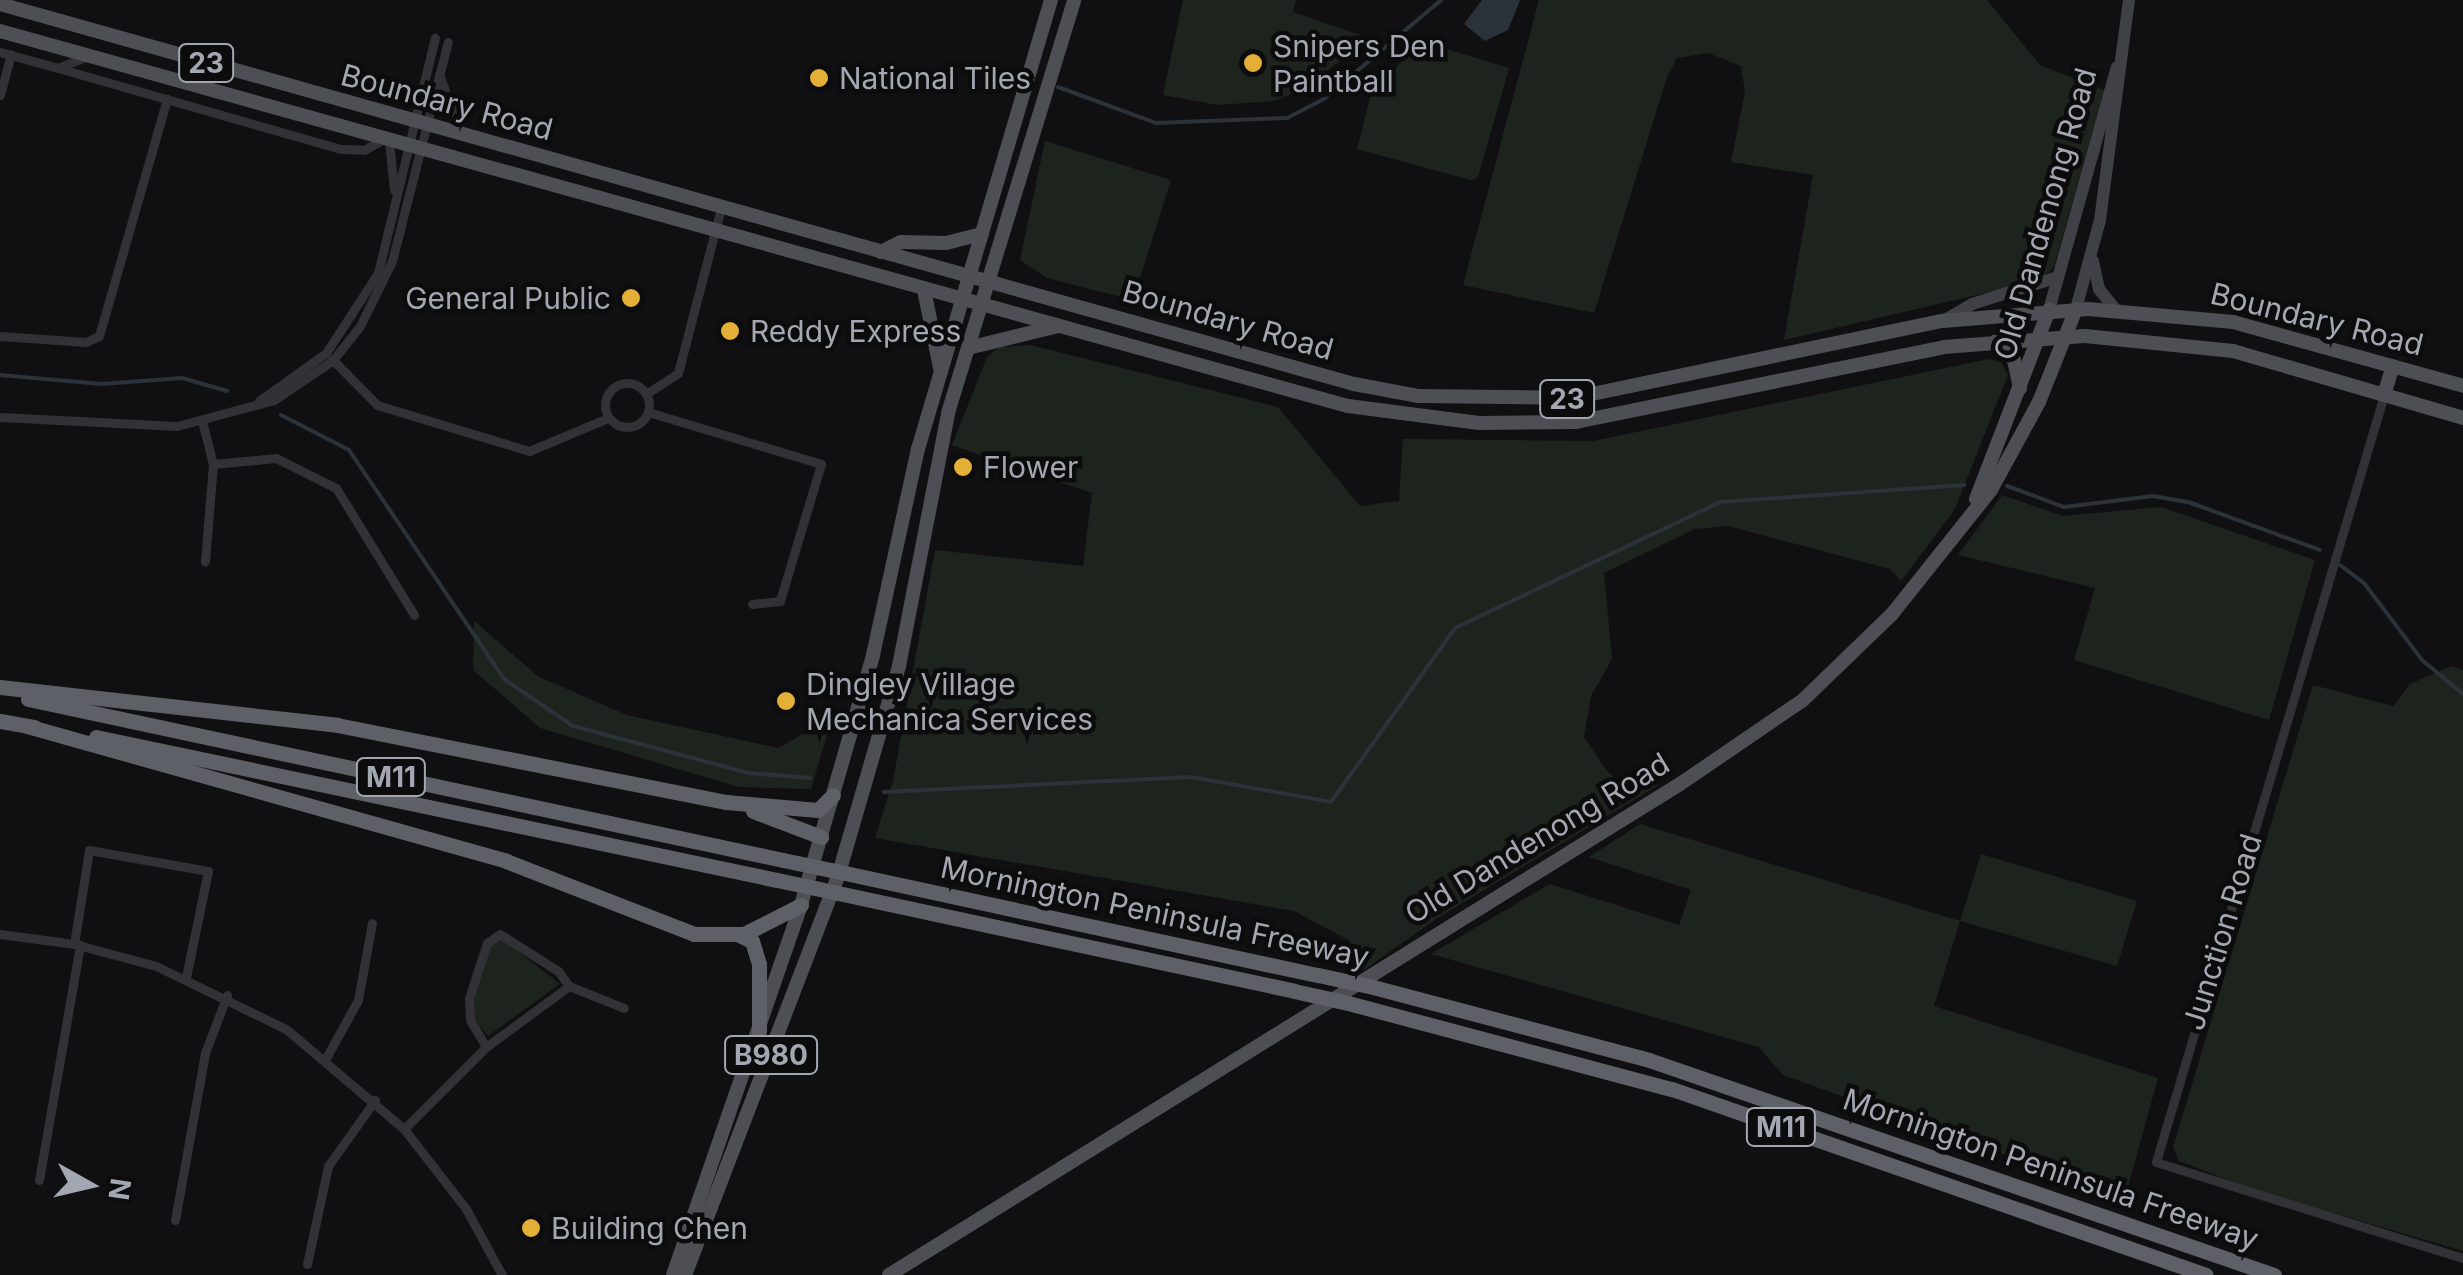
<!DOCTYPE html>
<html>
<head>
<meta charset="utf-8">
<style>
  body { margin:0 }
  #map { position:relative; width:2463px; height:1275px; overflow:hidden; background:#101012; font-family:Inter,sans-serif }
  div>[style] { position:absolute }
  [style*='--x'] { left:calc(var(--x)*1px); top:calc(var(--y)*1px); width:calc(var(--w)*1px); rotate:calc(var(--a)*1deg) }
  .green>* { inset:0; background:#1d241e }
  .water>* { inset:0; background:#2b3239 }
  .stream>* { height:4px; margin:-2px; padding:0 2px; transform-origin:2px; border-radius:2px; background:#2b3239 }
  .minor>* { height:9px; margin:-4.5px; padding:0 4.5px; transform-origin:4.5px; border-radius:4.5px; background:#323236 }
  .minor>.ring { margin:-4.5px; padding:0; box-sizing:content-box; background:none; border:9px solid #323236; border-radius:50% }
  .secondary>* { height:12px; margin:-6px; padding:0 6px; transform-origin:6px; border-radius:6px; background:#404146 }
  .primary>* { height:14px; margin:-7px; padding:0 7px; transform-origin:7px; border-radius:7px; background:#4e4f55 }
  .motorway>* { height:15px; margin:-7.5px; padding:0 7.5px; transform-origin:7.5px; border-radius:7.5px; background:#5e6067 }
  .motorway-bridge>* { height:15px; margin:-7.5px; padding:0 7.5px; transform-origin:7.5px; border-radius:7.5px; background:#5e6067 }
  .dots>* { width:28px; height:28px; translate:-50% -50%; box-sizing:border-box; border:5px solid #0c0c0d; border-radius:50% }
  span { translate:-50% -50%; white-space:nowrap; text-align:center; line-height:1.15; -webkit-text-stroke:9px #0c0c0d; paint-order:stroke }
  .shield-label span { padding:2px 8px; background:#0c0c0d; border:2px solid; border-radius:8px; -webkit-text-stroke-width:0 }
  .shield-label { font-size:28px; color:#a3a7b1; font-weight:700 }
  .poi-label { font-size:30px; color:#a3a7b1 }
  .left { translate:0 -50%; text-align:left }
  .right { translate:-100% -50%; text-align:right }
  .street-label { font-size:30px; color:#a3a7b1 }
  .north { position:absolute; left:40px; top:1135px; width:100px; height:100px; -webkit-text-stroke:8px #0c0c0d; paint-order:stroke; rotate:98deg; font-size:28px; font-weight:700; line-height:40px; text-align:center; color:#a3a7b1 }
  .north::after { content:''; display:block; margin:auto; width:35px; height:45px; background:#a3a7b1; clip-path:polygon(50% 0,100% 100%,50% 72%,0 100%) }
</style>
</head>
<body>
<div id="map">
  <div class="green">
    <div style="clip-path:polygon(1183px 0,1296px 0,1293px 12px,1368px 38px,1306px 88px,1274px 101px,1217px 105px,1163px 95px)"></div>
    <div style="clip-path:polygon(1539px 0,1987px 0,2040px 65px,2104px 90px,2054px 267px,2040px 280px,1784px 340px,1813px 175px,1731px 162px,1745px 92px,1741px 66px,1708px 53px,1677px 58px,1667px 77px,1594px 313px,1463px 285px)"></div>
    <div style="clip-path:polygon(1423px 42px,1509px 68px,1478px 177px,1471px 180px,1357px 149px,1372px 90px)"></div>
    <div style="clip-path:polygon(1045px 141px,1171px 180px,1133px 300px,1047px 278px,1020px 260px)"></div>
    <div style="clip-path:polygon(1030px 345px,1278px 407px,1360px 506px,1399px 501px,1403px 439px,1593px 441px,1989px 359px,2001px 362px,2008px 375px,1955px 509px,1901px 581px,1890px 569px,1728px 526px,1695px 529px,1604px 573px,1612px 659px,1591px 696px,1584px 737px,1607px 771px,1628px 789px,1655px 777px,1657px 786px,1436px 919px,1364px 970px,1347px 967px,1350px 941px,1294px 911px,875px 838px,893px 781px,935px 550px,1083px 566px,1092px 493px,952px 445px,987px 357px,999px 347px)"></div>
    <div style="clip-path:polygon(2002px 495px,2063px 516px,2161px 507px,2315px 560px,2269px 720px,2074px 660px,2095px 588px,1958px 555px)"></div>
    <div style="clip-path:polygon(474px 621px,539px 677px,627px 715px,778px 748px,832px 718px,811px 789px,739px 787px,540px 728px,473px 670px)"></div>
    <div style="clip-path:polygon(2452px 666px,2463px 670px,2463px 1251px,2249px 1188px,2179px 1161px,2173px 1147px,2313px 685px,2393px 706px,2410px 684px)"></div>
    <div style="clip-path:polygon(1640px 824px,1960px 921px,1981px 854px,2137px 901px,2117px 966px,1960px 921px,1934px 1006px,2158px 1078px,2125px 1198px,1783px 1075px,1759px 1047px,1431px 954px,1550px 884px,1679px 925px,1691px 890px,1589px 857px)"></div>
    <div style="clip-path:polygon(501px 938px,560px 984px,488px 1036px,474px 1019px,474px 988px,489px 947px)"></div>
  </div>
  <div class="water">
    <div style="clip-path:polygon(1482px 0,1520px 0,1508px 30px,1485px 41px,1464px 24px)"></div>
  </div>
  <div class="stream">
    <div style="--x:1058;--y:87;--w:104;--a:20.2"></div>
    <div style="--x:1156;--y:123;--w:131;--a:-2.2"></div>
    <div style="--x:1287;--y:118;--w:42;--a:-27.2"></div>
    <div style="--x:1324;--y:99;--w:153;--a:-40.2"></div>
    <div style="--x:0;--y:375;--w:102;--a:5"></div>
    <div style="--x:102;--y:384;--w:80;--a:-4.3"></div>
    <div style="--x:182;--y:378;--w:47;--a:16.1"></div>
    <div style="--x:281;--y:415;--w:76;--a:27.2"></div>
    <div style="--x:349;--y:450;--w:277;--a:55.9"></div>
    <div style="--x:504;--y:679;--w:83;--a:34.3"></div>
    <div style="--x:573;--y:726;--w:181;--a:15"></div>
    <div style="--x:748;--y:773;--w:62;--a:4.6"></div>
    <div style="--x:2007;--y:486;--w:61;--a:20.2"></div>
    <div style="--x:2064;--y:507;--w:90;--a:-7"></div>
    <div style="--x:2153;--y:496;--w:39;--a:10"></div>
    <div style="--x:2191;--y:503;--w:137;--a:20"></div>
    <div style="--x:2340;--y:565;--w:30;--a:37"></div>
    <div style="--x:2364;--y:583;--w:96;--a:53"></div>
    <div style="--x:2422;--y:660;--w:53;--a:39.7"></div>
    <div style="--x:884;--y:792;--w:307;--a:-2.8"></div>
    <div style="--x:1191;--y:777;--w:142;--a:10.1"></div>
    <div style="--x:1331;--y:802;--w:214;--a:-54.5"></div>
    <div style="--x:1455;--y:628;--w:293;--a:-25.4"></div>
    <div style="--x:1720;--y:502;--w:245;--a:-4"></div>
  </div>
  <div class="minor">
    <div style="--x:0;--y:52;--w:60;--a:15.4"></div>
    <div style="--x:58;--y:68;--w:31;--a:-22"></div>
    <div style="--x:58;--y:68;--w:294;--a:16"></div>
    <div style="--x:341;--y:149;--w:23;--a:2"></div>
    <div style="--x:364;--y:150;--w:23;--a:-29"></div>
    <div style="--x:439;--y:74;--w:64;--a:69.9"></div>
    <div style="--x:0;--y:95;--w:42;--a:-75"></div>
    <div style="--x:389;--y:141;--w:49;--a:84.2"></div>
    <div style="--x:0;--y:336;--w:86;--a:4"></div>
    <div style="--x:86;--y:342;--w:14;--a:-25"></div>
    <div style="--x:99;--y:336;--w:247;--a:-74"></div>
    <div style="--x:332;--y:359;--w:64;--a:45.6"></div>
    <div style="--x:377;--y:405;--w:159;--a:16.8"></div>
    <div style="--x:529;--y:451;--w:86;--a:-22.7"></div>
    <div class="ring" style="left:605px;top:383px;width:35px;height:35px"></div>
    <div style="--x:646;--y:394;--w:38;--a:-33"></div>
    <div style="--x:678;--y:373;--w:171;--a:-75.4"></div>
    <div style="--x:2384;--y:395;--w:800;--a:106.56"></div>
    <div style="--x:2156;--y:1162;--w:322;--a:17.4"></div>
    <div style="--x:259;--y:401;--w:82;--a:-35.6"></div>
    <div style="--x:326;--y:353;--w:95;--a:-57"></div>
    <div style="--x:378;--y:273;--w:242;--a:-76.4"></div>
    <div style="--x:648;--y:412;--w:181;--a:16.7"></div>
    <div style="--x:821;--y:464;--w:143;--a:106.7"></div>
    <div style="--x:780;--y:601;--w:28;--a:174"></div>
    <div style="--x:0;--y:417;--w:177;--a:2.9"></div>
    <div style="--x:177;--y:426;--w:100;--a:-15"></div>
    <div style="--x:274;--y:400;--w:71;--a:-34.1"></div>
    <div style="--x:333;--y:360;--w:43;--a:-51.5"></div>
    <div style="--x:360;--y:326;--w:72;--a:-63.8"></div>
    <div style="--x:392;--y:261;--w:226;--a:-75.7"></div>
    <div style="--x:202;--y:421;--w:44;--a:75.7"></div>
    <div style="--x:213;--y:464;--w:98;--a:94.7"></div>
    <div style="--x:213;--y:464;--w:63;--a:-5.4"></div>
    <div style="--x:276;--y:458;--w:67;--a:26.6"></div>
    <div style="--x:336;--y:488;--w:149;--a:58.4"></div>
    <div style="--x:0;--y:934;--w:75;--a:7.7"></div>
    <div style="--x:74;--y:944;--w:85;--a:15"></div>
    <div style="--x:156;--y:966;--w:144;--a:25.9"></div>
    <div style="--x:286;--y:1029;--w:155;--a:40.3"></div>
    <div style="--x:404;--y:1129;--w:101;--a:52.2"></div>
    <div style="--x:466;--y:1209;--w:75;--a:61.4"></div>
    <div style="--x:74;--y:944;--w:95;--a:-80.9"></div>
    <div style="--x:89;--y:850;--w:121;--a:10"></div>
    <div style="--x:208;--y:871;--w:108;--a:101.7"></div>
    <div style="--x:569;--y:986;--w:59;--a:21.8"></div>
    <div style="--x:326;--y:1058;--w:66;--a:-61.1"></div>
    <div style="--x:358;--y:1000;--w:78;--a:-79.7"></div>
    <div style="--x:404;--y:1129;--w:116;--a:-45"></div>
    <div style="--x:486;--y:1047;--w:103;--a:-36.3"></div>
    <div style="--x:569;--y:986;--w:19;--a:-126"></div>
    <div style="--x:558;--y:971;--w:69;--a:-147.5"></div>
    <div style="--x:500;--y:934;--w:16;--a:145"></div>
    <div style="--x:487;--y:943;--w:58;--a:108.1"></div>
    <div style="--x:469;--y:998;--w:22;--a:87"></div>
    <div style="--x:470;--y:1020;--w:31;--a:59"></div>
    <div style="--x:39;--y:1180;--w:239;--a:-80.1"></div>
    <div style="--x:175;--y:1220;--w:170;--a:-79.8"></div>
    <div style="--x:205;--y:1053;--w:62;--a:-69.2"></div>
    <div style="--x:307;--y:1264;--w:100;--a:-77.9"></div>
    <div style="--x:328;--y:1166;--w:81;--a:-54.5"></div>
  </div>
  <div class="secondary">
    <div style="--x:2093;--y:261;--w:29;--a:78"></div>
    <div style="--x:2099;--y:289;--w:27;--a:51"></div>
    <div style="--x:2076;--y:309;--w:92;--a:-74.9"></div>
    <div style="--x:2100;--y:220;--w:222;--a:-82.5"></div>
    <div style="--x:2049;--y:310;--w:252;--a:-74.4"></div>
    <div style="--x:1943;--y:321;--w:34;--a:-30"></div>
    <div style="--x:1972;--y:304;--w:90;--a:-17.4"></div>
  </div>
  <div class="primary">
    <div style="--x:0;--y:4;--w:1406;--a:15.68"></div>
    <div style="--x:1354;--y:384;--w:66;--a:10.5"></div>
    <div style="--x:1419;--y:396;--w:154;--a:0.7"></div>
    <div style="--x:1573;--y:398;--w:378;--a:-11.8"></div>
    <div style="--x:1943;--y:321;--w:145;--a:-4.7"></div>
    <div style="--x:2088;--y:309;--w:146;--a:5.1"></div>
    <div style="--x:2233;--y:322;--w:239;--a:15.5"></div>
    <div style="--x:0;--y:31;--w:1399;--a:15.55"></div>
    <div style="--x:1348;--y:406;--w:132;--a:7.4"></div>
    <div style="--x:1479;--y:423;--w:97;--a:-0.6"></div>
    <div style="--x:1576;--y:422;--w:376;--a:-11.5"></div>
    <div style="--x:1944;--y:347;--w:141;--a:-4.5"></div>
    <div style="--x:2085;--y:336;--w:149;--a:5.8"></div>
    <div style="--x:2233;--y:351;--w:240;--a:16.2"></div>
    <div style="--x:881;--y:252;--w:22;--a:-27"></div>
    <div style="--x:901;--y:242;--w:45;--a:1.3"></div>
    <div style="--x:946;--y:243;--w:37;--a:-14"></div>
    <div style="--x:924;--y:290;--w:84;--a:78.3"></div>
    <div style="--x:1996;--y:341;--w:26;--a:47"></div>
    <div style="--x:2014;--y:360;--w:29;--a:78"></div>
    <div style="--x:968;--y:348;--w:93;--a:-13.7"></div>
    <div style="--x:2384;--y:395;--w:30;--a:-73"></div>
    <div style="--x:1976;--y:499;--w:203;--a:-68.9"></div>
    <div style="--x:673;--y:1275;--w:392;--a:-70.9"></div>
    <div style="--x:801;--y:905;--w:260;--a:-73.9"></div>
    <div style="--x:873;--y:655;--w:211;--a:-77.7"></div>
    <div style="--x:918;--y:449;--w:468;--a:-73.5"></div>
    <div style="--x:685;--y:1275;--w:430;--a:-69"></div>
    <div style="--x:839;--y:873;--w:216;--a:-73.8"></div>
    <div style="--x:899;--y:666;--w:258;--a:-79"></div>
    <div style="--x:948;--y:413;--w:432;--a:-73"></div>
    <div style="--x:889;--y:1275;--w:931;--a:-31.83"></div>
    <div style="--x:1680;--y:784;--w:149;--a:-34.3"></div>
    <div style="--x:1803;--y:700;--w:124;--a:-44"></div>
    <div style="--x:1892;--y:614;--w:159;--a:-51.4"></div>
    <div style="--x:1991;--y:490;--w:100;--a:-61.4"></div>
    <div style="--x:2039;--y:402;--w:100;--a:-68.3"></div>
  </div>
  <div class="motorway">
    <div style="--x:0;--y:687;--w:339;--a:6.4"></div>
    <div style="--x:337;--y:725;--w:397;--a:11.2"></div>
    <div style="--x:726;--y:802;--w:92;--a:5"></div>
    <div style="--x:818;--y:810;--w:21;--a:-45"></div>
    <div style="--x:28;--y:699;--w:772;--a:12.04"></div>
    <div style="--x:0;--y:721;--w:35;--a:10"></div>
    <div style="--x:27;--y:726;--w:498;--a:15.7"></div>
    <div style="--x:506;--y:861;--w:202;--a:21.2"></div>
    <div style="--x:694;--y:934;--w:50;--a:0"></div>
    <div style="--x:744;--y:934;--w:64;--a:-27"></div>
    <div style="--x:96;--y:737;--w:696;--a:11.86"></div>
    <div style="--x:753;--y:811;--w:73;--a:20.9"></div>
    <div style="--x:845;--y:873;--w:484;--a:12.2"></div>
    <div style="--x:838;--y:893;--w:466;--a:12.1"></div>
    <div style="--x:739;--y:935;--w:14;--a:25"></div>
    <div style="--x:752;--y:941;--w:24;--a:73"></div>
    <div style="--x:759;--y:964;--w:67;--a:90"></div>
    <div style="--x:1373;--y:987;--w:285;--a:14.8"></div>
    <div style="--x:1649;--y:1060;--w:661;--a:18.98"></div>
    <div style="--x:1348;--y:1003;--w:335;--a:14.9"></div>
    <div style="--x:1672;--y:1089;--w:565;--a:19.2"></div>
  </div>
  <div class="motorway-bridge">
    <div style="--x:783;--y:860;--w:63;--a:11.8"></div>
    <div style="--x:777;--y:880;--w:62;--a:12"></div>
    <div style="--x:1318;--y:975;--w:56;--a:12.3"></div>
    <div style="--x:1294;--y:991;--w:55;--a:12.5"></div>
  </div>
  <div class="dots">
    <div style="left:1253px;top:63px;background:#e3af37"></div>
    <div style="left:819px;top:78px;background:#e3af37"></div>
    <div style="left:631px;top:298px;background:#e3af37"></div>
    <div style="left:730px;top:331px;background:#e3af37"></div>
    <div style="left:963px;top:467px;background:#e3af37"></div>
    <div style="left:786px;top:701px;background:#e3af37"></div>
    <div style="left:531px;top:1228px;background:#e3af37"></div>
  </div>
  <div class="shield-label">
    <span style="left:206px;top:63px">23</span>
    <span style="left:1567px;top:399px">23</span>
    <span style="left:391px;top:777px">M11</span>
    <span style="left:771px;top:1055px">B980</span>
    <span style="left:1781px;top:1127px">M11</span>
  </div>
  <div class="poi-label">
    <span class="left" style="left:1273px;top:63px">Snipers Den<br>Paintball</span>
    <span class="left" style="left:839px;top:78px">National Tiles</span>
    <span class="right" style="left:611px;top:298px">General Public</span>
    <span class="left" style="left:750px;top:331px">Reddy Express</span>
    <span class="left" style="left:983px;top:467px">Flower</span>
    <span class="left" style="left:806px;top:701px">Dingley Village<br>Mechanica Services</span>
    <span class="left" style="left:551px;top:1228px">Building Chen</span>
  </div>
  <div class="street-label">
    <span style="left:447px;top:102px;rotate:15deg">Boundary Road</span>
    <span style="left:2045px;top:214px;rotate:-74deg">Old Dandenong Road</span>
    <span style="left:2317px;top:319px;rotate:14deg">Boundary Road</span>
    <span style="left:1228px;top:320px;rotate:16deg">Boundary Road</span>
    <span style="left:1537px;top:838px;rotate:-31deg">Old Dandenong Road</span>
    <span style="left:1155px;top:912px;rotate:12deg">Mornington Peninsula Freeway</span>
    <span style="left:2222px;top:932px;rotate:-73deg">Junction Road</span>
    <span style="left:2051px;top:1169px;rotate:19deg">Mornington Peninsula Freeway</span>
  </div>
  <div class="north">N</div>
</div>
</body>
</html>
